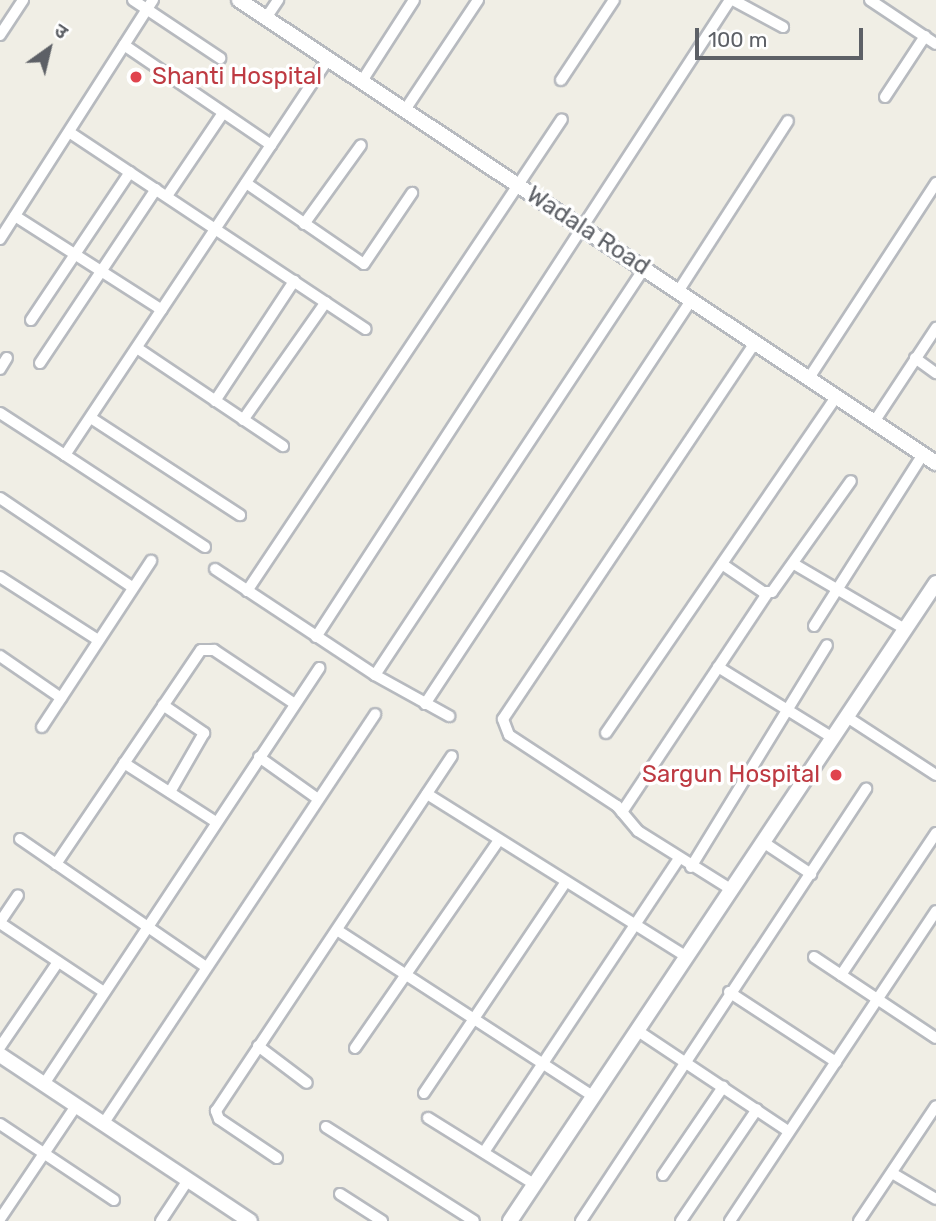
<!DOCTYPE html>
<html>
<head>
<meta charset="utf-8">
<style>
  body { margin:0 }
  #map { position:relative; width:936px; height:1221px; overflow:hidden; background:#f0eee5; font-family:Rubik,"Noto Sans Devanagari",sans-serif }
  div>[style] { position:absolute }
  [style*='--x'] { left:calc(var(--x)*1px); top:calc(var(--y)*1px); width:calc(var(--w)*1px); rotate:calc(var(--a)*1deg) }
  .roads { filter:drop-shadow(2px 0 #b7babf) drop-shadow(-2px 0 #b7babf) drop-shadow(0 2px #b7babf) drop-shadow(0 -2px #b7babf) }
  .street>* { height:10px; margin:-5px; padding:0 5px; transform-origin:5px; border-radius:5px; background:#fff }
  .secondary>* { height:14px; margin:-7px; padding:0 7px; transform-origin:7px; border-radius:7px; background:#fff }
  .dots>* { width:19px; height:19px; translate:-50% -50%; box-sizing:border-box; border:4px solid #fff; border-radius:50% }
  span { translate:-50% -50%; white-space:nowrap; text-align:center; line-height:1.15; -webkit-text-stroke:7px #fff; paint-order:stroke }
  .health-label { font-size:24px; color:#be3a42 }
  .left { translate:0 -50%; text-align:left }
  .right { translate:-100% -50%; text-align:right }
  .street-label { font-size:24px; color:#5d6066 }
  .north { position:absolute; left:14px; top:14px; width:70px; height:70px; -webkit-text-stroke:5px #fff; paint-order:stroke; rotate:34deg; font-size:19px; font-weight:700; line-height:28px; text-align:center; color:#5d6066 }
  .north::after { content:''; display:block; margin:auto; width:24px; height:32px; background:#5d6066; clip-path:polygon(50% 0,100% 100%,50% 72%,0 100%) }
  .scale { position:absolute; left:695px; top:28px; width:168px; height:32px; box-sizing:border-box; border:4px solid #5d6066; border-top:0; padding-left:9px; font-size:21px; line-height:24px; white-space:nowrap; color:#5d6066; -webkit-text-stroke:5px #fff; paint-order:stroke }
</style>
</head>
<body>
<div id="map">
  <div class="roads">
    <div class="street">
      <div style="--x:133;--y:0;--w:105;--a:33.7"></div>
      <div style="--x:733;--y:0;--w:57;--a:28.4"></div>
      <div style="--x:870;--y:0;--w:79;--a:33.7"></div>
      <div style="--x:266;--y:18;--w:22;--a:-56"></div>
      <div style="--x:0;--y:35;--w:42;--a:-56.7"></div>
      <div style="--x:124;--y:45;--w:178;--a:34.2"></div>
      <div style="--x:561;--y:80;--w:96;--a:-56.5"></div>
      <div style="--x:362;--y:81;--w:96;--a:-57.3"></div>
      <div style="--x:885;--y:97;--w:73;--a:-56.7"></div>
      <div style="--x:405;--y:110;--w:132;--a:-56.4"></div>
      <div style="--x:69;--y:132;--w:356;--a:33.6"></div>
      <div style="--x:246;--y:183;--w:143;--a:34.5"></div>
      <div style="--x:364;--y:264;--w:86;--a:-55.9"></div>
      <div style="--x:167;--y:196;--w:100;--a:-56"></div>
      <div style="--x:15;--y:216;--w:174;--a:32.6"></div>
      <div style="--x:304;--y:224;--w:97;--a:-54.2"></div>
      <div style="--x:0;--y:239;--w:284;--a:-57.4"></div>
      <div style="--x:679;--y:290;--w:201;--a:-57.2"></div>
      <div style="--x:31;--y:320;--w:178;--a:-56.2"></div>
      <div style="--x:137;--y:348;--w:176;--a:33.9"></div>
      <div style="--x:915;--y:358;--w:26;--a:36"></div>
      <div style="--x:40;--y:363;--w:209;--a:-56.3"></div>
      <div style="--x:0;--y:369;--w:13;--a:-58"></div>
      <div style="--x:809;--y:378;--w:233;--a:-56.9"></div>
      <div style="--x:215;--y:401;--w:144;--a:-56.6"></div>
      <div style="--x:0;--y:413;--w:77;--a:32.9"></div>
      <div style="--x:91;--y:418;--w:178;--a:33.1"></div>
      <div style="--x:243;--y:420;--w:144;--a:-54.9"></div>
      <div style="--x:874;--y:422;--w:113;--a:-56.6"></div>
      <div style="--x:0;--y:498;--w:159;--a:34"></div>
      <div style="--x:205;--y:547;--w:168;--a:-146.7"></div>
      <div style="--x:65;--y:455;--w:475;--a:-56.4"></div>
      <div style="--x:722;--y:564;--w:50;--a:34.3"></div>
      <div style="--x:763;--y:592;--w:9;--a:0"></div>
      <div style="--x:772;--y:592;--w:136;--a:-54.6"></div>
      <div style="--x:794;--y:564;--w:129;--a:30.4"></div>
      <div style="--x:215;--y:569;--w:192;--a:33.5"></div>
      <div style="--x:375;--y:675;--w:85;--a:29"></div>
      <div style="--x:0;--y:577;--w:117;--a:32.7"></div>
      <div style="--x:247;--y:591;--w:567;--a:-56.28"></div>
      <div style="--x:814;--y:626;--w:204;--a:-57.6"></div>
      <div style="--x:316;--y:637;--w:760;--a:-56.98"></div>
      <div style="--x:0;--y:656;--w:74;--a:34.5"></div>
      <div style="--x:718;--y:667;--w:135;--a:31.7"></div>
      <div style="--x:375;--y:675;--w:488;--a:-56.5"></div>
      <div style="--x:425;--y:704;--w:485;--a:-56.6"></div>
      <div style="--x:163;--y:705;--w:50;--a:34.3"></div>
      <div style="--x:204;--y:733;--w:68;--a:120"></div>
      <div style="--x:847;--y:717;--w:106;--a:33.1"></div>
      <div style="--x:42;--y:727;--w:199;--a:-56.7"></div>
      <div style="--x:606;--y:733;--w:409;--a:-55.6"></div>
      <div style="--x:259;--y:757;--w:72;--a:35.4"></div>
      <div style="--x:124;--y:763;--w:109;--a:32.7"></div>
      <div style="--x:427;--y:794;--w:307;--a:32.1"></div>
      <div style="--x:622;--y:812;--w:262;--a:-56.4"></div>
      <div style="--x:20;--y:839;--w:226;--a:34.5"></div>
      <div style="--x:763;--y:842;--w:58;--a:33.7"></div>
      <div style="--x:56;--y:864;--w:258;--a:-55.9"></div>
      <div style="--x:201;--y:650;--w:13;--a:0"></div>
      <div style="--x:214;--y:650;--w:97;--a:33.7"></div>
      <div style="--x:691;--y:867;--w:260;--a:-58.5"></div>
      <div style="--x:732;--y:890;--w:111;--a:-147.9"></div>
      <div style="--x:638;--y:831;--w:33;--a:-130"></div>
      <div style="--x:617;--y:806;--w:129;--a:-146.7"></div>
      <div style="--x:509;--y:735;--w:17;--a:-111"></div>
      <div style="--x:503;--y:719;--w:453;--a:-56.2"></div>
      <div style="--x:0;--y:922;--w:32;--a:-56"></div>
      <div style="--x:0;--y:923;--w:125;--a:33.6"></div>
      <div style="--x:337;--y:930;--w:306;--a:33"></div>
      <div style="--x:814;--y:957;--w:146;--a:33.6"></div>
      <div style="--x:841;--y:975;--w:171;--a:-56.2"></div>
      <div style="--x:729;--y:992;--w:128;--a:33.2"></div>
      <div style="--x:638;--y:1031;--w:180;--a:33.7"></div>
      <div style="--x:258;--y:1046;--w:61;--a:37.1"></div>
      <div style="--x:0;--y:1047;--w:103;--a:-55.7"></div>
      <div style="--x:355;--y:1048;--w:253;--a:-55.3"></div>
      <div style="--x:44;--y:1084;--w:499;--a:-56.5"></div>
      <div style="--x:424;--y:1093;--w:253;--a:-56.1"></div>
      <div style="--x:428;--y:1118;--w:125;--a:31.9"></div>
      <div style="--x:0;--y:1124;--w:137;--a:33.7"></div>
      <div style="--x:103;--y:1124;--w:492;--a:-56.4"></div>
      <div style="--x:326;--y:1127;--w:175;--a:32.4"></div>
      <div style="--x:484;--y:1152;--w:353;--a:-56.4"></div>
      <div style="--x:277;--y:1158;--w:70;--a:-146.1"></div>
      <div style="--x:219;--y:1119;--w:9;--a:-111"></div>
      <div style="--x:216;--y:1111;--w:426;--a:-56.4"></div>
      <div style="--x:892;--y:1173;--w:51;--a:30.6"></div>
      <div style="--x:663;--y:1175;--w:107;--a:-55.7"></div>
      <div style="--x:340;--y:1194;--w:50;--a:32.7"></div>
      <div style="--x:0;--y:1219;--w:136;--a:-56.1"></div>
      <div style="--x:161;--y:1221;--w:49;--a:-56.6"></div>
      <div style="--x:581;--y:1221;--w:518;--a:-56.59"></div>
      <div style="--x:681;--y:1221;--w:135;--a:-55.8"></div>
      <div style="--x:730;--y:1221;--w:372;--a:-56.4"></div>
      <div style="--x:859;--y:1221;--w:138;--a:-56.2"></div>
    </div>
    <div class="secondary">
      <div style="--x:239;--y:0;--w:837;--a:33.6"></div>
      <div style="--x:0;--y:1055;--w:300;--a:33.6"></div>
      <div style="--x:510;--y:1221;--w:767;--a:-56.27"></div>
    </div>
  </div>
  <div class="dots">
    <div style="left:136px;top:77px;background:#e0444e"></div>
    <div style="left:836px;top:775px;background:#e0444e"></div>
  </div>
  <div class="health-label">
    <span class="left" style="left:152px;top:77px">Shanti Hospital</span>
    <span class="right" style="left:820px;top:775px">Sargun Hospital</span>
  </div>
  <div class="street-label">
    <span style="left:588px;top:231px;rotate:33deg">Wadala Road</span>
  </div>
  <div class="north">उ</div>
  <div class="scale">100 m</div>
</div>
</body>
</html>
